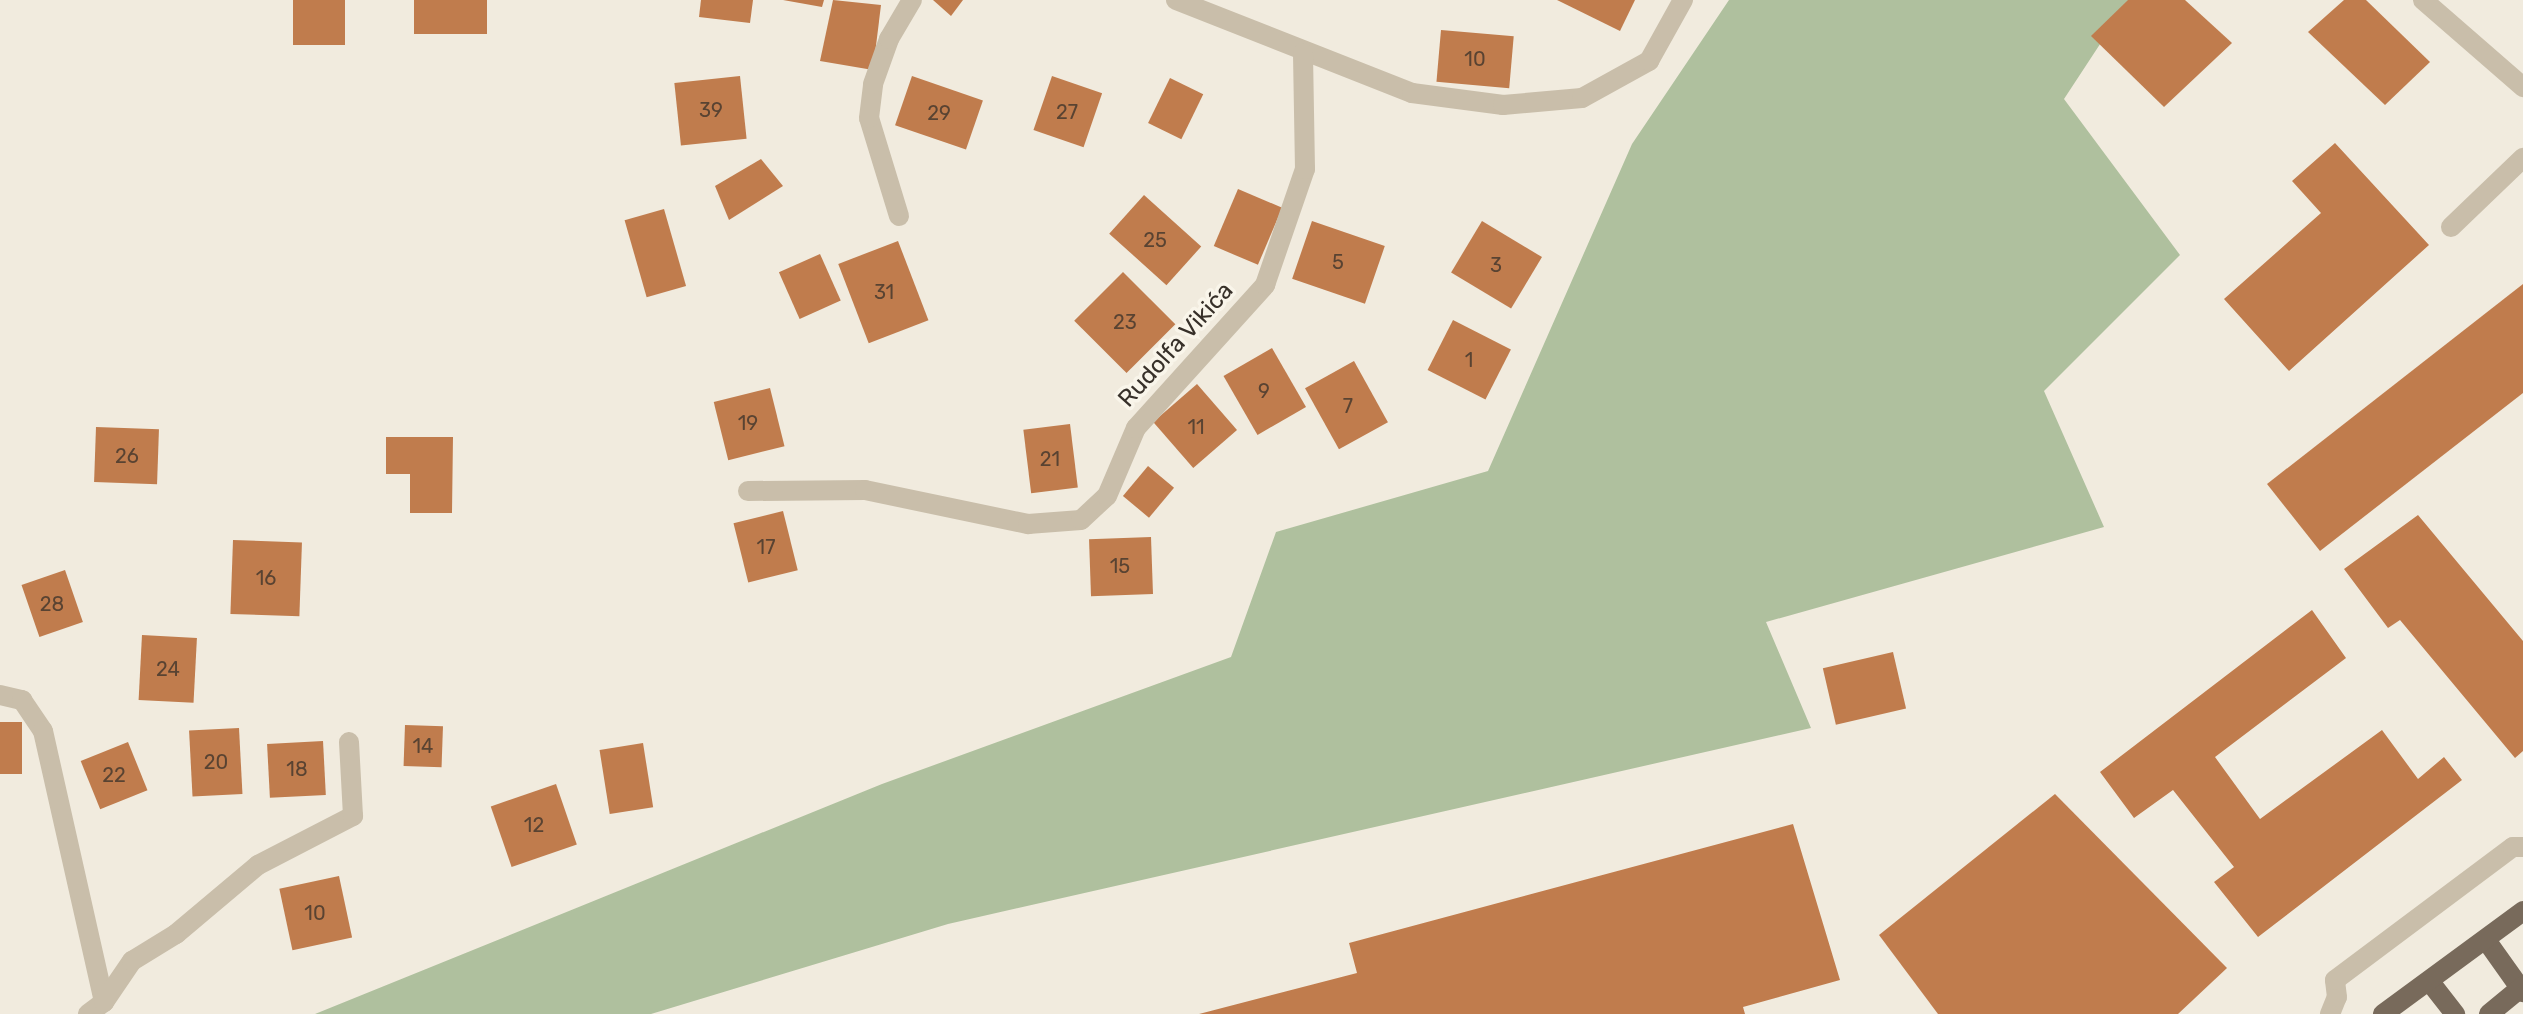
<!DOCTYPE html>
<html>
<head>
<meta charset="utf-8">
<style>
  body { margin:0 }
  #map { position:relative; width:2523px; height:1014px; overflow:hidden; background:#f1ebde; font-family:Rubik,sans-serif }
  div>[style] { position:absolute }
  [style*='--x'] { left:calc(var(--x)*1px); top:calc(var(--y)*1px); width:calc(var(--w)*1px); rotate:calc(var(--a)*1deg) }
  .green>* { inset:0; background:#afc09e }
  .building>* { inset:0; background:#c07c4d; transform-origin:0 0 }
  .minor>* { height:20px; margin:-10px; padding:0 10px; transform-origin:10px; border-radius:10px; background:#c9beaa }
  .major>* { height:20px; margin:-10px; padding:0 10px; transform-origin:10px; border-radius:10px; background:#786a5b }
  span { translate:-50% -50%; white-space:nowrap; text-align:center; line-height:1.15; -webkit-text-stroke:7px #f9f5ea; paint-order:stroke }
  .number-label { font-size:20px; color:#594332 }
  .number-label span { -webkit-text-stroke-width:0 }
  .street-label { font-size:24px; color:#373029 }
</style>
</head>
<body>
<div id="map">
  <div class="green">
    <div style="clip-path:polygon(1729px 0,2129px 0,2064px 99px,2180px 255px,2044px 391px,2104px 527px,1766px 622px,1811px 728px,948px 924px,651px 1014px,315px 1014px,882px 784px,1231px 657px,1276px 532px,1488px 471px,1632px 144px)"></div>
  </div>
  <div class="building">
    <div style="left:293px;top:0;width:52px;height:45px"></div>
    <div style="left:414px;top:0;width:73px;height:34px"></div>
    <div style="clip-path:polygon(701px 0,753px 0,750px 23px,699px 17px)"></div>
    <div style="clip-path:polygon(783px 0,824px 0,822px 7px)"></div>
    <div style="clip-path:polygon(833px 0,881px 5px,873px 70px,820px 61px)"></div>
    <div style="clip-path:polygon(933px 0,963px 0,951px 16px)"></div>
    <div style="clip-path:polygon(1557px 0,1635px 0,1620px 31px)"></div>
    <div style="clip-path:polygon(2128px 0,2185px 0,2232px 43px,2164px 107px,2091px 36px)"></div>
    <div style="clip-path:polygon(2344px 0,2366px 0,2430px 62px,2385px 105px,2308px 32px)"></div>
    <div style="left:1441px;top:30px;width:73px;height:52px;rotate:5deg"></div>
    <div style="left:740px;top:76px;width:63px;height:66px;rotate:84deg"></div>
    <div style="left:912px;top:76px;width:75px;height:52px;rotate:19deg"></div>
    <div style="left:1052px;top:76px;width:53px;height:57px;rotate:19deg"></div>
    <div style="left:1170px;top:78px;width:37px;height:50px;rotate:26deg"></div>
    <div style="clip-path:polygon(2335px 143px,2429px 245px,2289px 371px,2224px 299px,2321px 213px,2292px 181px)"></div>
    <div style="clip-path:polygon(761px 159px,783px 186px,729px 220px,715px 186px)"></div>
    <div style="left:1238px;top:189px;width:48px;height:62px;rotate:23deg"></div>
    <div style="left:1144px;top:195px;width:77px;height:52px;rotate:42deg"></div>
    <div style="left:664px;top:209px;width:80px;height:41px;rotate:74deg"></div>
    <div style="left:1312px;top:221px;width:77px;height:61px;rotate:19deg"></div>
    <div style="left:1482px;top:221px;width:70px;height:60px;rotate:31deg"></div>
    <div style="left:898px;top:241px;width:85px;height:64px;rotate:69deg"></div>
    <div style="left:820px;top:254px;width:51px;height:45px;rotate:66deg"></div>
    <div style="left:1123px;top:272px;width:74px;height:69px;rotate:45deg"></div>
    <div style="clip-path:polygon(2523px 284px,2523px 393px,2320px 551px,2267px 484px)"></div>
    <div style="left:1453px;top:320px;width:65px;height:56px;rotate:27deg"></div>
    <div style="left:1272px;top:348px;width:68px;height:56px;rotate:60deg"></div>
    <div style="left:1354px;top:361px;width:70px;height:56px;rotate:61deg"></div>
    <div style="left:1197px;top:384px;width:61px;height:58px;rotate:49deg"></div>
    <div style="left:770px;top:388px;width:60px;height:58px;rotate:76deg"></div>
    <div style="left:1070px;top:424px;width:64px;height:47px;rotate:83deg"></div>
    <div style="left:96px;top:427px;width:63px;height:55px;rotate:2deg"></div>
    <div style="clip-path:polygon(386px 437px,453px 437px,452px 513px,410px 513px,410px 474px,386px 474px)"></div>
    <div style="left:1148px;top:466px;width:34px;height:39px;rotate:40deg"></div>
    <div style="left:783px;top:511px;width:61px;height:51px;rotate:76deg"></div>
    <div style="clip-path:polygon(2418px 515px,2523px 641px,2523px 751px,2515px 758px,2400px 620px,2388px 628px,2344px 569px)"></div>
    <div style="left:1151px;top:537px;width:57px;height:62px;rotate:88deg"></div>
    <div style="left:233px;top:540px;width:69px;height:74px;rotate:2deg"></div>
    <div style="left:65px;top:570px;width:55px;height:46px;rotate:71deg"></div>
    <div style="clip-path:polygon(2312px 610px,2346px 658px,2215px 757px,2260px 819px,2382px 730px,2418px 779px,2444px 757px,2462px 780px,2258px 937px,2214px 882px,2234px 867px,2173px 790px,2134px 818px,2100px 772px)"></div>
    <div style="left:142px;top:635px;width:55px;height:65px;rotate:3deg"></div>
    <div style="left:1893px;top:652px;width:58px;height:72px;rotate:77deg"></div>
    <div style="left:0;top:722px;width:22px;height:52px"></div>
    <div style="left:405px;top:725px;width:38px;height:41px;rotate:2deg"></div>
    <div style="left:239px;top:728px;width:66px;height:50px;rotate:87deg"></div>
    <div style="left:323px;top:741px;width:54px;height:56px;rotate:87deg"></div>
    <div style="left:128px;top:742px;width:52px;height:51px;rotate:68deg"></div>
    <div style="left:643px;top:743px;width:65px;height:44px;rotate:81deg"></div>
    <div style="left:556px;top:784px;width:64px;height:69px;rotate:71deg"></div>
    <div style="clip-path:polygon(2055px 794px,2227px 968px,2178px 1014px,1938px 1014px,1879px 935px)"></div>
    <div style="clip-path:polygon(1793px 824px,1840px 980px,1743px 1007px,1745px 1014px,1199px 1014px,1357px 973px,1349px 943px)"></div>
    <div style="left:339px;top:876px;width:63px;height:61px;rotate:78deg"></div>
  </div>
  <div class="minor">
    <div style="--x:1176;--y:0;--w:254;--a:21.5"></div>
    <div style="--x:1412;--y:93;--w:92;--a:7.5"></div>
    <div style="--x:1503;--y:105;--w:79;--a:-5.1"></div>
    <div style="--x:1582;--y:98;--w:77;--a:-28.9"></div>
    <div style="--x:1649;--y:61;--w:70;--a:-60.9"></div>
    <div style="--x:2423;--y:0;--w:133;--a:41"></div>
    <div style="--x:899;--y:216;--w:102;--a:-107"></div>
    <div style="--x:869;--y:118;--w:34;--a:-83"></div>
    <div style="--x:873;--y:84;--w:48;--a:-70.4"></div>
    <div style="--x:889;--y:39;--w:45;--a:-59.5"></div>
    <div style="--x:2451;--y:227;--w:100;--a:-43.8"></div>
    <div style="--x:748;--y:491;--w:117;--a:-0.5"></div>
    <div style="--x:865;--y:490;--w:167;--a:11.8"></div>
    <div style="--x:1028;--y:524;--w:53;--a:-4.3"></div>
    <div style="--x:1081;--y:520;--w:35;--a:-43"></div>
    <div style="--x:1107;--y:496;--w:74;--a:-66.9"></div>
    <div style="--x:1136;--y:428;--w:193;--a:-47.9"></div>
    <div style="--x:1265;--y:285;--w:123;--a:-71"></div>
    <div style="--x:1305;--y:169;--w:116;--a:-91"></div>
    <div style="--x:0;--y:695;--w:23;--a:13"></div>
    <div style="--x:22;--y:700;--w:37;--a:56"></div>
    <div style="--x:43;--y:731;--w:278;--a:77.3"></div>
    <div style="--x:88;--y:1014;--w:20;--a:-37"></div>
    <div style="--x:104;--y:1002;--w:50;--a:-55.7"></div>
    <div style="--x:132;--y:961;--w:52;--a:-31.5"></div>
    <div style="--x:176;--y:934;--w:107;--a:-40.1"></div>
    <div style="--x:258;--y:865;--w:107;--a:-27.3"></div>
    <div style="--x:353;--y:816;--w:74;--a:-93.1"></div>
    <div style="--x:2330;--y:1014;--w:18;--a:-68"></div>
    <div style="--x:2337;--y:997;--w:17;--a:-97"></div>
    <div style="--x:2335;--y:980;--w:222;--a:-36.8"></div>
    <div style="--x:2513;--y:847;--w:10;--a:0"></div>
  </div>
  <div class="major">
    <div style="--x:2486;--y:940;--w:64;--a:54.6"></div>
    <div style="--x:2430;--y:982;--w:41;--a:52"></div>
    <div style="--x:2383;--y:1014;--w:174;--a:-36.3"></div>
    <div style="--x:2489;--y:1014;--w:44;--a:-39.5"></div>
  </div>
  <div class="number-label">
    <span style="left:1475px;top:59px">10</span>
    <span style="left:711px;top:110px">39</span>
    <span style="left:1067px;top:112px">27</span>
    <span style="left:939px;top:113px">29</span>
    <span style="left:1155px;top:240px">25</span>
    <span style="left:1338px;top:262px">5</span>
    <span style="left:1496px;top:265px">3</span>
    <span style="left:884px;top:292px">31</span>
    <span style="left:1125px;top:322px">23</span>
    <span style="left:1469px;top:360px">1</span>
    <span style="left:1264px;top:391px">9</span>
    <span style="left:1348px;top:406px">7</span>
    <span style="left:748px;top:423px">19</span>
    <span style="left:1196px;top:427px">11</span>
    <span style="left:127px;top:456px">26</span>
    <span style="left:1050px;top:459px">21</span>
    <span style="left:766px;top:547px">17</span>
    <span style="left:1120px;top:566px">15</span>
    <span style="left:266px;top:578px">16</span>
    <span style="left:52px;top:604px">28</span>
    <span style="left:168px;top:669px">24</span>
    <span style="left:423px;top:746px">14</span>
    <span style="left:216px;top:762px">20</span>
    <span style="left:297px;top:769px">18</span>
    <span style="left:114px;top:775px">22</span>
    <span style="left:534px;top:825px">12</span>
    <span style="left:315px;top:913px">10</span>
  </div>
  <div class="street-label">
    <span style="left:1176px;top:345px;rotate:-48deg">Rudolfa Vikića</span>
  </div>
</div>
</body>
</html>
